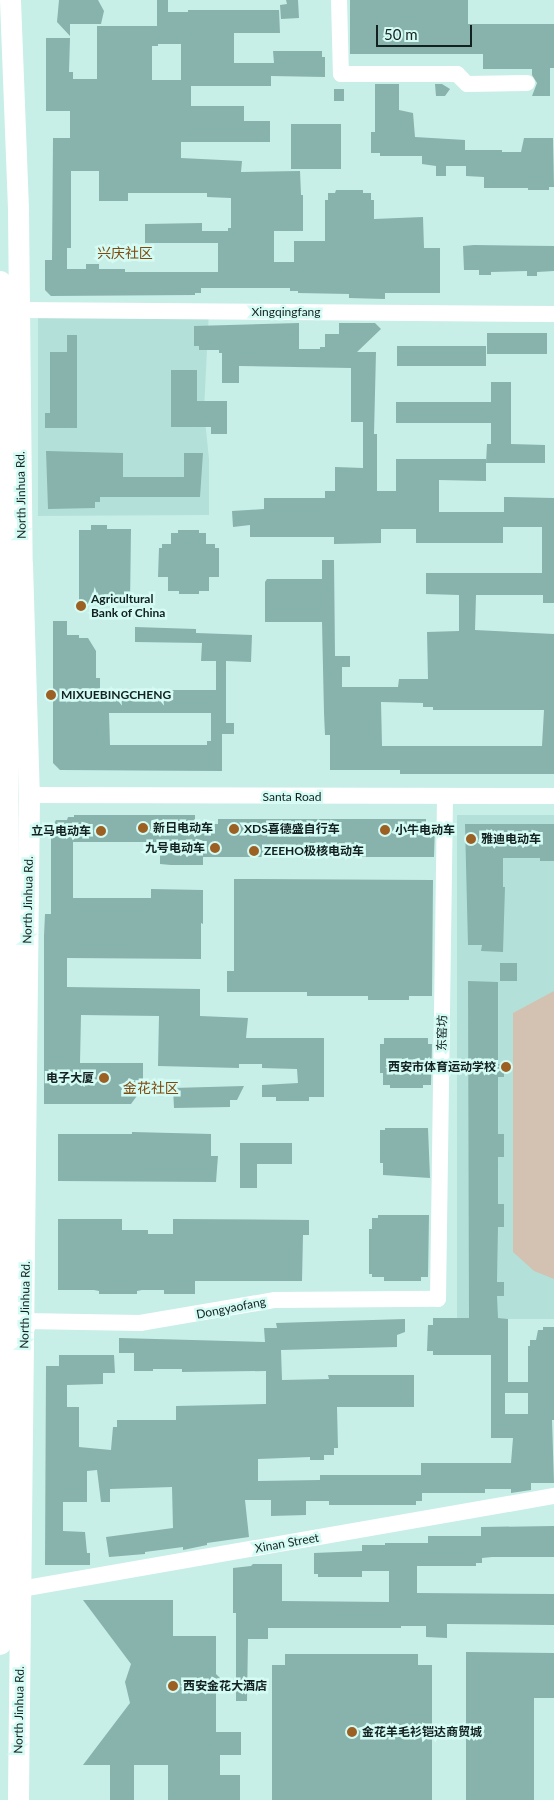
<!DOCTYPE html>
<html>
<head>
<meta charset="utf-8">
<style>
  body { margin:0 }
  #map { position:relative; width:554px; height:1800px; overflow:hidden; background:#c8eee8; font-family:Lato,"Noto Sans SC",sans-serif }
  div>[style] { position:absolute }
  [style*='--x'] { left:calc(var(--x)*1px); top:calc(var(--y)*1px); width:calc(var(--w)*1px); rotate:calc(var(--a)*1deg) }
  .built>* { inset:0; background:#b3e1da; transform-origin:0 0 }
  .green>* { inset:0; background:#d3c1b1 }
  .building>* { inset:0; background:#88b2ac; transform-origin:0 0 }
  .minor>* { height:16px; margin:-8px; padding:0 8px; transform-origin:8px; border-radius:8px; background:#fff }
  .major>* { height:21px; margin:-10.5px; padding:0 10.5px; transform-origin:10.5px; border-radius:10.5px; background:#fff }
  .highway>* { height:24px; margin:-12px; padding:0 12px; transform-origin:12px; border-radius:12px; background:#fff }
  .dots>* { width:14px; height:14px; translate:-50% -50%; box-sizing:border-box; border:2px solid #d5fbf5; border-radius:50% }
  span { translate:-50% -50%; white-space:nowrap; text-align:center; line-height:1.15; -webkit-text-stroke:5px #d5fbf5; paint-order:stroke }
  .street-label { font-size:12px; color:#132220 }
  .poi-label { font-size:12px; color:#132220; font-weight:700 }
  .left { translate:0 -50%; text-align:left }
  .right { translate:-100% -50%; text-align:right }
  .neighbourhood-label { font-size:14px; color:#7e490a }
  .scale { position:absolute; left:376px; top:25px; width:96px; height:22px; box-sizing:border-box; border:2px solid #132220; border-top:0; padding-left:6px; font-size:15px; line-height:18px; white-space:nowrap; color:#132220; -webkit-text-stroke:4px #d5fbf5; paint-order:stroke }
</style>
</head>
<body>
<div id="map">
  <div class="built">
    <div style="clip-path:polygon(38px 310px,209px 310px,204px 410px,209px 459px,209px 515px,38px 516px)"></div>
    <div style="left:457px;top:815px;width:97px;height:504px"></div>
  </div>
  <div class="green">
    <div style="clip-path:polygon(554px 991px,554px 1279px,534px 1271px,513px 1252px,513px 1013px)"></div>
  </div>
  <div class="building">
    <div style="clip-path:polygon(59px 0,98px 0,104px 11px,101px 24px,70px 24px,70px 36px,57px 22px)"></div>
    <div style="clip-path:polygon(evenodd,157px 0,168px 0,168px 12px,188px 12px,188px 10px,279px 10px,280px 33px,234px 33px,234px 63px,274px 63px,273px 51px,322px 51px,322px 57px,325px 57px,325px 77px,271px 76px,271px 86px,191px 86px,191px 106px,244px 106px,244px 121px,270px 121px,270px 142px,181px 142px,181px 158px,242px 161px,241px 172px,300px 171px,301px 195px,303px 195px,303px 231px,274px 231px,274px 262px,294px 262px,294px 241px,325px 241px,325px 200px,328px 200px,328px 193px,335px 193px,336px 190px,363px 190px,363px 193px,371px 193px,371px 200px,374px 200px,374px 219px,423px 217px,424px 248px,440px 248px,440px 293px,385px 293px,385px 299px,349px 298px,349px 294px,298px 293px,298px 291px,290px 291px,290px 288px,201px 288px,201px 293px,195px 293px,195px 295px,51px 296px,45px 290px,45px 260px,52px 260px,53px 138px,70px 138px,70px 111px,46px 111px,46px 38px,70px 38px,69px 72px,73px 72px,73px 79px,97px 79px,97px 26px,157px 26px,157px 0,158px 44px,181px 44px,181px 80px,152px 80px,152px 46px,158px 46px,158px 44px,157px 0,71px 171px,99px 171px,99px 201px,128px 201px,128px 193px,207px 193px,207px 197px,231px 198px,231px 228px,228px 228px,228px 231px,202px 231px,202px 223px,145px 224px,145px 243px,218px 243px,218px 272px,125px 272px,125px 269px,99px 269px,99px 264px,86px 264px,86px 269px,67px 269px,67px 248px,71px 248px,71px 171px)"></div>
    <div style="clip-path:polygon(286px 0,298px 0,299px 18px,281px 19px,280px 5px,287px 4px)"></div>
    <div style="clip-path:polygon(350px 0,468px 0,468px 24px,554px 24px,554px 68px,550px 68px,550px 96px,532px 96px,537px 83px,532px 75px,532px 69px,483px 69px,483px 54px,350px 54px)"></div>
    <div style="clip-path:polygon(375px 84px,399px 84px,399px 110px,413px 113px,415px 137px,465px 140px,465px 150px,502px 150px,502px 152px,521px 152px,524px 138px,553px 138px,554px 187px,549px 187px,549px 190px,528px 190px,528px 188px,484px 188px,484px 177px,466px 176px,466px 166px,446px 166px,446px 176px,436px 176px,436px 166px,422px 164px,422px 156px,380px 156px,380px 153px,371px 153px,371px 132px,375px 132px)"></div>
    <div style="clip-path:polygon(435px 84px,442px 84px,450px 89px,445px 96px,436px 96px)"></div>
    <div style="left:334px;top:89px;width:10px;height:12px"></div>
    <div style="left:291px;top:124px;width:50px;height:45px"></div>
    <div style="clip-path:polygon(474px 245px,554px 246px,554px 271px,537px 272px,537px 276px,527px 276px,527px 271px,491px 272px,491px 275px,479px 275px,479px 270px,464px 270px,463px 246px)"></div>
    <div style="clip-path:polygon(evenodd,299px 323px,299px 349px,320px 349px,320px 347px,325px 347px,325px 334px,339px 334px,339px 323px,375px 323px,381px 329px,357px 352px,376px 352px,374px 434px,377px 434px,377px 491px,396px 491px,396px 459px,486px 459px,486px 481px,439px 480px,439px 512px,504px 512px,504px 497px,554px 498px,554px 603px,543px 603px,543px 595px,476px 595px,475px 630px,554px 634px,554px 774px,400px 774px,400px 770px,330px 770px,330px 735px,325px 735px,324px 713px,322px 622px,265px 622px,265px 582px,267px 579px,322px 579px,322px 560px,334px 560px,335px 656px,350px 656px,350px 667px,342px 667px,342px 687px,398px 687px,399px 679px,428px 679px,427px 632px,459px 631px,459px 595px,426px 594px,426px 573px,542px 573px,542px 527px,503px 527px,503px 543px,416px 543px,416px 529px,381px 529px,381px 543px,334px 544px,334px 537px,250px 537px,250px 525px,233px 527px,232px 511px,264px 509px,264px 498px,325px 498px,325px 491px,335px 491px,335px 467px,363px 468px,363px 422px,351px 422px,351px 368px,239px 366px,239px 383px,222px 383px,222px 353px,219px 353px,219px 350px,199px 350px,199px 346px,194px 346px,194px 326px,299px 323px,381px 702px,423px 703px,423px 707px,433px 707px,433px 710px,544px 710px,542px 746px,382px 746px,381px 702px)"></div>
    <div style="left:487px;top:333px;width:60px;height:21px"></div>
    <div style="clip-path:polygon(67px 335px,77px 335px,77px 428px,45px 428px,45px 413px,50px 413px,50px 352px,67px 352px)"></div>
    <div style="left:397px;top:346px;width:89px;height:20px"></div>
    <div style="clip-path:polygon(171px 370px,197px 370px,197px 401px,227px 401px,227px 434px,211px 434px,211px 427px,171px 427px)"></div>
    <div style="clip-path:polygon(491px 382px,511px 382px,511px 444px,545px 445px,545px 463px,486px 463px,487px 444px,491px 444px,491px 423px,396px 423px,396px 402px,491px 402px)"></div>
    <div style="clip-path:polygon(46px 451px,123px 453px,123px 477px,184px 477px,184px 453px,203px 453px,200px 497px,100px 497px,100px 502px,95px 502px,95px 508px,48px 509px)"></div>
    <div style="clip-path:polygon(91px 525px,107px 525px,107px 529px,131px 529px,130px 604px,79px 604px,79px 530px,91px 530px)"></div>
    <div style="clip-path:polygon(178px 530px,199px 530px,199px 533px,206px 533px,206px 544px,215px 544px,215px 548px,219px 548px,219px 577px,209px 577px,209px 591px,199px 591px,199px 594px,179px 594px,179px 591px,168px 591px,168px 577px,158px 577px,159px 548px,162px 548px,162px 544px,171px 544px,171px 533px,178px 533px)"></div>
    <div style="clip-path:polygon(evenodd,53px 621px,67px 621px,67px 635px,79px 635px,79px 638px,88px 638px,96px 651px,96px 678px,100px 678px,100px 690px,216px 690px,216px 661px,201px 661px,202px 643px,135px 642px,135px 627px,196px 629px,196px 633px,252px 635px,251px 662px,226px 661px,226px 723px,234px 723px,234px 734px,222px 734px,222px 771px,60px 770px,53px 763px,53px 621px,109px 713px,211px 713px,211px 741px,207px 741px,207px 745px,110px 745px,109px 713px)"></div>
    <div style="clip-path:polygon(74px 815px,195px 815px,195px 824px,218px 824px,218px 819px,426px 819px,426px 824px,435px 824px,434px 857px,203px 857px,203px 865px,171px 865px,160px 864px,160px 842px,73px 842px,73px 898px,151px 898px,151px 889px,203px 890px,203px 924px,201px 923px,201px 959px,67px 958px,67px 987px,200px 989px,200px 1016px,248px 1018px,246px 1038px,324px 1038px,324px 1097px,309px 1097px,309px 1101px,276px 1101px,276px 1097px,262px 1097px,262px 1085px,298px 1083px,297px 1069px,262px 1068px,262px 1064px,239px 1064px,239px 1068px,158px 1066px,159px 1016px,81px 1015px,80px 1063px,143px 1063px,143px 1093px,139px 1093px,131px 1104px,44px 1104px,44px 936px,45px 914px,51px 914px,51px 829px,56px 820px,67px 820px,68px 817px,74px 817px)"></div>
    <div style="clip-path:polygon(465px 824px,554px 824px,554px 861px,540px 861px,540px 858px,503px 858px,503px 887px,505px 887px,503px 952px,481px 951px,482px 945px,468px 945px)"></div>
    <div style="clip-path:polygon(234px 879px,433px 880px,432px 996px,409px 996px,409px 1000px,368px 1000px,368px 996px,307px 996px,307px 992px,227px 992px,227px 971px,234px 971px)"></div>
    <div style="left:500px;top:963px;width:17px;height:18px"></div>
    <div style="clip-path:polygon(evenodd,468px 981px,498px 982px,498px 1064px,504px 1064px,504px 1077px,498px 1077px,498px 1134px,504px 1134px,504px 1157px,498px 1157px,498px 1204px,504px 1204px,504px 1227px,498px 1227px,497px 1282px,504px 1282px,504px 1296px,497px 1296px,498px 1318px,508px 1319px,508px 1382px,528px 1382px,528px 1346px,530px 1346px,530px 1340px,536px 1340px,538px 1330px,543px 1330px,543px 1327px,554px 1327px,554px 1420px,552px 1420px,554px 1483px,531px 1483px,531px 1490px,511px 1493px,511px 1489px,485px 1489px,485px 1493px,422px 1493px,422px 1501px,416px 1501px,416px 1505px,329px 1505px,329px 1501px,306px 1501px,306px 1515px,271px 1516px,271px 1500px,245px 1500px,249px 1537px,207px 1543px,207px 1545px,183px 1550px,183px 1547px,145px 1552px,145px 1554px,109px 1557px,106px 1537px,173px 1528px,172px 1487px,110px 1489px,110px 1502px,101px 1502px,97px 1470px,87px 1471px,87px 1502px,63px 1502px,63px 1531px,85px 1532px,87px 1553px,90px 1553px,90px 1565px,45px 1565px,46px 1366px,59px 1366px,59px 1355px,114px 1355px,115px 1373px,103px 1373px,103px 1384px,67px 1385px,67px 1407px,79px 1407px,79px 1447px,111px 1450px,113px 1427px,117px 1427px,117px 1420px,176px 1420px,176px 1406px,266px 1404px,266px 1371px,182px 1372px,182px 1369px,153px 1369px,153px 1371px,134px 1371px,134px 1353px,119px 1353px,119px 1338px,265px 1342px,264px 1328px,277px 1328px,276px 1323px,405px 1319px,405px 1332px,397px 1335px,397px 1347px,281px 1350px,282px 1380px,329px 1379px,328px 1375px,414px 1375px,414px 1407px,337px 1407px,338px 1448px,334px 1448px,334px 1455px,324px 1455px,324px 1460px,310px 1460px,310px 1457px,258px 1459px,258px 1481px,320px 1480px,320px 1475px,421px 1475px,421px 1463px,511px 1463px,513px 1438px,491px 1438px,491px 1355px,433px 1355px,433px 1351px,427px 1351px,428px 1325px,433px 1325px,433px 1318px,469px 1318px,468px 981px,505px 1393px,528px 1393px,528px 1414px,505px 1414px,505px 1393px)"></div>
    <div style="clip-path:polygon(384px 1038px,428px 1038px,428px 1044px,432px 1044px,431px 1085px,423px 1085px,423px 1088px,390px 1088px,390px 1085px,383px 1085px,383px 1073px,380px 1073px,380px 1044px,384px 1044px)"></div>
    <div style="clip-path:polygon(244px 1086px,237px 1100px,230px 1100px,230px 1107px,174px 1108px,173px 1088px)"></div>
    <div style="clip-path:polygon(385px 1128px,428px 1128px,430px 1178px,383px 1175px,383px 1163px,380px 1163px,380px 1130px,385px 1130px)"></div>
    <div style="clip-path:polygon(132px 1132px,211px 1134px,211px 1156px,218px 1156px,216px 1182px,58px 1181px,58px 1134px,132px 1134px)"></div>
    <div style="clip-path:polygon(240px 1143px,292px 1143px,292px 1164px,257px 1164px,257px 1188px,240px 1188px)"></div>
    <div style="clip-path:polygon(378px 1215px,429px 1215px,428px 1277px,421px 1277px,421px 1281px,384px 1281px,384px 1277px,372px 1277px,372px 1274px,369px 1274px,369px 1229px,372px 1229px,372px 1218px,378px 1218px)"></div>
    <div style="clip-path:polygon(58px 1219px,122px 1219px,122px 1230px,148px 1230px,148px 1234px,173px 1234px,173px 1219px,309px 1220px,309px 1235px,303px 1235px,302px 1281px,195px 1281px,195px 1294px,164px 1294px,164px 1290px,142px 1290px,137px 1291px,137px 1294px,99px 1294px,99px 1291px,94px 1290px,58px 1290px)"></div>
    <div style="clip-path:polygon(554px 1526px,554px 1557px,492px 1557px,482px 1558px,482px 1563px,476px 1563px,476px 1566px,417px 1566px,417px 1593px,554px 1594px,554px 1625px,447px 1624px,447px 1638px,426px 1637px,426px 1626px,401px 1626px,401px 1628px,268px 1628px,268px 1639px,248px 1639px,247px 1701px,236px 1701px,236px 1613px,233px 1613px,233px 1568px,251px 1566px,253px 1564px,282px 1564px,282px 1601px,389px 1602px,389px 1571px,362px 1571px,362px 1577px,318px 1577px,318px 1574px,314px 1574px,314px 1553px,362px 1551px,362px 1545px,385px 1545px,385px 1543px,428px 1543px,428px 1536px,481px 1536px,481px 1527px)"></div>
    <div style="clip-path:polygon(83px 1600px,173px 1600px,173px 1636px,216px 1636px,216px 1674px,224px 1682px,216px 1690px,216px 1732px,241px 1732px,241px 1755px,220px 1755px,220px 1775px,240px 1775px,240px 1800px,168px 1800px,168px 1765px,134px 1765px,134px 1800px,110px 1800px,110px 1765px,83px 1765px,130px 1703px,125px 1682px,131px 1664px)"></div>
    <div style="clip-path:polygon(466px 1652px,554px 1653px,554px 1698px,534px 1698px,534px 1800px,466px 1800px)"></div>
    <div style="clip-path:polygon(285px 1654px,418px 1654px,418px 1665px,432px 1665px,432px 1800px,272px 1800px,272px 1665px,285px 1665px)"></div>
  </div>
  <div class="minor">
    <div style="--x:339;--y:0;--w:74;--a:88.5"></div>
    <div style="--x:341;--y:74;--w:116;--a:0"></div>
    <div style="--x:457;--y:74;--w:14;--a:45"></div>
    <div style="--x:467;--y:84;--w:60;--a:-1"></div>
    <div style="--x:19;--y:310;--w:535;--a:0.43"></div>
    <div style="--x:29;--y:795;--w:525;--a:0.11"></div>
    <div style="--x:25;--y:1321;--w:115;--a:1"></div>
    <div style="--x:140;--y:1323;--w:137;--a:-9.7"></div>
    <div style="--x:275;--y:1300;--w:163;--a:-0.4"></div>
    <div style="--x:438;--y:1299;--w:501;--a:-89.2"></div>
    <div style="--x:21;--y:1589;--w:541;--a:-9.9"></div>
  </div>
  <div class="major">
    <div style="--x:10;--y:0;--w:211;--a:87.8"></div>
    <div style="--x:18;--y:211;--w:353;--a:89.4"></div>
    <div style="--x:22;--y:564;--w:231;--a:88.3"></div>
    <div style="--x:29;--y:795;--w:1005;--a:90.63"></div>
  </div>
  <div class="highway">
    <div style="--x:0;--y:283;--w:239;--a:88.8"></div>
    <div style="--x:5;--y:522;--w:451;--a:89.7"></div>
    <div style="--x:7;--y:973;--w:401;--a:90.1"></div>
    <div style="--x:6;--y:1374;--w:269;--a:91.3"></div>
    <div style="--x:13;--y:1356;--w:37;--a:-71"></div>
  </div>
  <div class="dots">
    <div style="left:81px;top:606px;background:#9c6022"></div>
    <div style="left:51px;top:695px;background:#9c6022"></div>
    <div style="left:143px;top:828px;background:#9c6022"></div>
    <div style="left:234px;top:829px;background:#9c6022"></div>
    <div style="left:385px;top:830px;background:#9c6022"></div>
    <div style="left:101px;top:831px;background:#9c6022"></div>
    <div style="left:471px;top:839px;background:#9c6022"></div>
    <div style="left:215px;top:848px;background:#9c6022"></div>
    <div style="left:254px;top:851px;background:#9c6022"></div>
    <div style="left:506px;top:1067px;background:#9c6022"></div>
    <div style="left:104px;top:1078px;background:#9c6022"></div>
    <div style="left:173px;top:1686px;background:#9c6022"></div>
    <div style="left:352px;top:1732px;background:#9c6022"></div>
  </div>
  <div class="street-label">
    <span style="left:286px;top:312px">Xingqingfang</span>
    <span style="left:21px;top:495px;rotate:-91deg">North Jinhua Rd.</span>
    <span style="left:292px;top:797px">Santa Road</span>
    <span style="left:28px;top:900px;rotate:-89deg">North Jinhua Rd.</span>
    <span style="left:442px;top:1033px;rotate:-89deg">东窑坊</span>
    <span style="left:25px;top:1305px;rotate:-89deg">North Jinhua Rd.</span>
    <span style="left:231px;top:1308px;rotate:-11deg">Dongyaofang</span>
    <span style="left:287px;top:1543px;rotate:-10deg">Xinan Street</span>
    <span style="left:19px;top:1710px;rotate:-89deg">North Jinhua Rd.</span>
  </div>
  <div class="poi-label">
    <span class="left" style="left:91px;top:606px">Agricultural<br>Bank of China</span>
    <span class="left" style="left:61px;top:695px">MIXUEBINGCHENG</span>
    <span class="left" style="left:153px;top:828px">新日电动车</span>
    <span class="left" style="left:244px;top:829px">XDS喜德盛自行车</span>
    <span class="left" style="left:395px;top:830px">小牛电动车</span>
    <span class="right" style="left:91px;top:831px">立马电动车</span>
    <span class="left" style="left:481px;top:839px">雅迪电动车</span>
    <span class="right" style="left:205px;top:848px">九号电动车</span>
    <span class="left" style="left:264px;top:851px">ZEEHO极核电动车</span>
    <span class="right" style="left:496px;top:1067px">西安市体育运动学校</span>
    <span class="right" style="left:94px;top:1078px">电子大厦</span>
    <span class="left" style="left:183px;top:1686px">西安金花大酒店</span>
    <span class="left" style="left:362px;top:1732px">金花羊毛衫铠达商贸城</span>
  </div>
  <div class="neighbourhood-label">
    <span style="left:125px;top:253px">兴庆社区</span>
    <span style="left:151px;top:1088px">金花社区</span>
  </div>
  <div class="scale">50 m</div>
</div>
</body>
</html>
